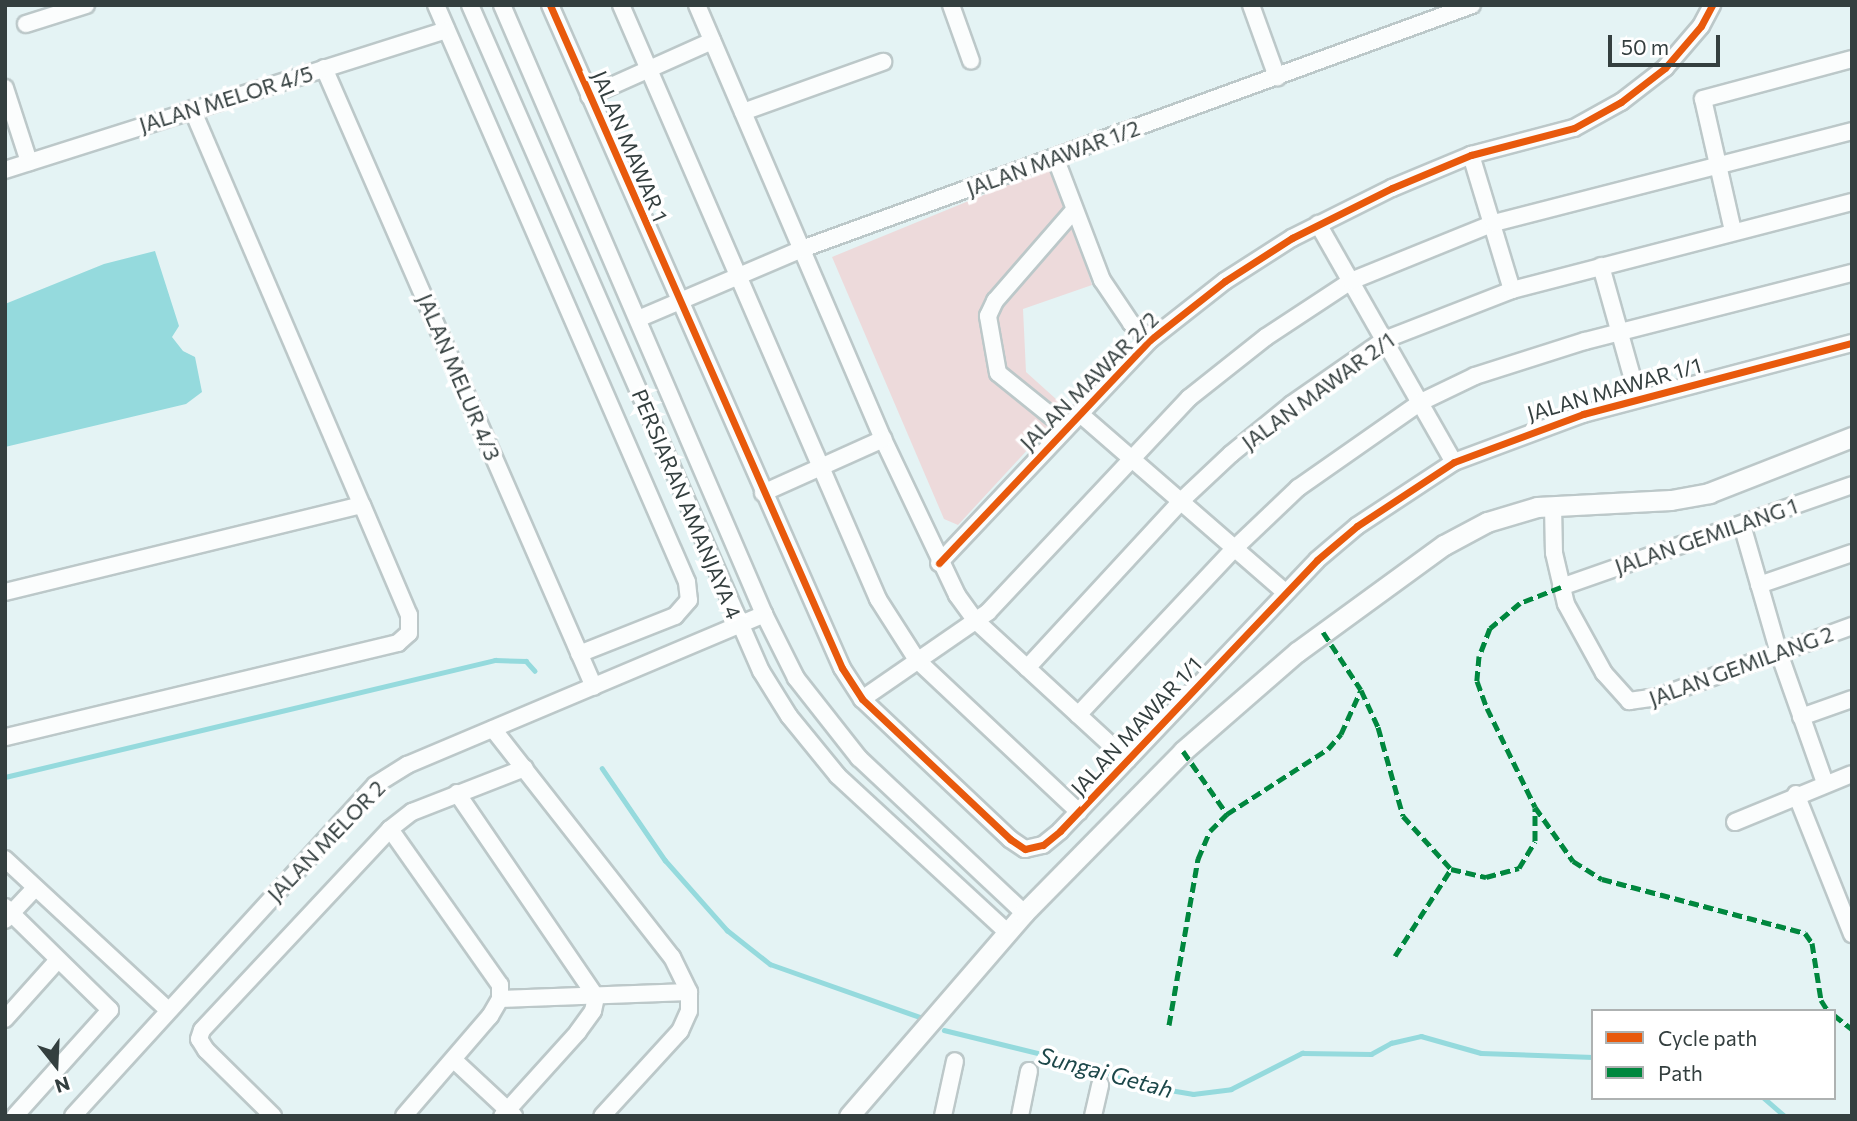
<!DOCTYPE html>
<html>
<head>
<meta charset="utf-8">
<style>
  body { margin:0 }
  #map { position:relative; width:1857px; height:1121px; overflow:hidden; background:#e4f3f4; font-family:Commissioner,sans-serif }
  div>[style] { position:absolute }
  [style*='--x'] { left:calc(var(--x)*1px); top:calc(var(--y)*1px); width:calc(var(--w)*1px); rotate:calc(var(--a)*1deg) }
  .green>* { inset:0; background:#eddadb }
  .water>* { inset:0; background:#95dadd }
  .stream>* { height:4.5px; margin:-2.25px; padding:0 2.25px; transform-origin:2.25px; border-radius:2.25px; background:#95dadd }
  .roads { filter:drop-shadow(2px 0 #bcc8c9) drop-shadow(-2px 0 #bcc8c9) drop-shadow(0 2px #bcc8c9) drop-shadow(0 -2px #bcc8c9) }
  .minor>* { height:16px; margin:-8px; padding:0 8px; transform-origin:8px; border-radius:8px; background:#fbfdfd }
  .major>* { height:19px; margin:-9.5px; padding:0 9.5px; transform-origin:9.5px; border-radius:9.5px; background:#fbfdfd }
  .quiet>* { height:5px; margin-top:-2.5px; transform-origin:0; background:repeating-linear-gradient(90deg,#00873e 0 10px,transparent 0 15px) }
  .cycleway>* { height:7px; margin:-3.5px; padding:0 3.5px; transform-origin:3.5px; border-radius:3.5px; background:#e8590c }
  span { translate:-50% -50%; white-space:nowrap; text-align:center; line-height:1.15; -webkit-text-stroke:7px #fff; paint-order:stroke }
  .street-label { font-size:21px; color:#343f3f }
  .water-label { font-size:23px; color:#1c4749; font-style:italic }
  .frame { position:absolute; inset:0; border:7px solid #343f3f; pointer-events:none }
  .legend { position:absolute; left:1591px; top:1009px; width:245px; height:91px; box-sizing:border-box; background:#fff; border:2px solid #aeb2b2; margin:0; padding:9px 12px; list-style:none; font-size:21px; color:#343f3f }
  .legend li { display:flex; align-items:center; gap:14px; height:35px }
  .legend b { width:35px; border:2px solid #aeb2b2 }
  .north { position:absolute; left:21px; top:1030px; width:70px; height:70px; -webkit-text-stroke:5px #fff; paint-order:stroke; rotate:162deg; font-size:19px; font-weight:700; line-height:28px; text-align:center; color:#343f3f }
  .north::after { content:''; display:block; margin:auto; width:24px; height:32px; background:#343f3f; clip-path:polygon(50% 0,100% 100%,50% 72%,0 100%) }
  .scale { position:absolute; left:1608px; top:35px; width:112px; height:32px; box-sizing:border-box; border:4px solid #343f3f; border-top:0; padding-left:9px; font-size:21px; line-height:24px; white-space:nowrap; color:#343f3f; -webkit-text-stroke:5px #fff; paint-order:stroke }
</style>
</head>
<body>
<div id="map">
  <div class="green">
    <div style="clip-path:polygon(1054px 166px,1092px 285px,1023px 309px,1026px 372px,1066px 408px,958px 525px,944px 519px,832px 257px)"></div>
  </div>
  <div class="water">
    <div style="clip-path:polygon(155px 251px,179px 326px,172px 337px,183px 351px,195px 357px,202px 392px,186px 404px,5px 447px,5px 304px,104px 264px)"></div>
  </div>
  <div class="stream">
    <div style="--x:602;--y:768;--w:112;--a:55.6"></div>
    <div style="--x:665;--y:860;--w:94;--a:48.5"></div>
    <div style="--x:727;--y:930;--w:55;--a:38.3"></div>
    <div style="--x:770;--y:964;--w:159;--a:19.5"></div>
    <div style="--x:5;--y:777;--w:504;--a:-13.43"></div>
    <div style="--x:495;--y:660;--w:31;--a:2"></div>
    <div style="--x:526;--y:661;--w:13;--a:48"></div>
    <div style="--x:944;--y:1030;--w:151;--a:13.8"></div>
    <div style="--x:1091;--y:1066;--w:47;--a:22.7"></div>
    <div style="--x:1134;--y:1084;--w:60;--a:9.6"></div>
    <div style="--x:1193;--y:1094;--w:38;--a:-7"></div>
    <div style="--x:1231;--y:1089;--w:80;--a:-26.9"></div>
    <div style="--x:1302;--y:1053;--w:69;--a:0.8"></div>
    <div style="--x:1371;--y:1054;--w:23;--a:-29"></div>
    <div style="--x:1391;--y:1043;--w:31;--a:-13"></div>
    <div style="--x:1421;--y:1036;--w:62;--a:15.8"></div>
    <div style="--x:1481;--y:1053;--w:112;--a:2"></div>
    <div style="--x:1764;--y:1098;--w:28;--a:41"></div>
  </div>
  <div class="roads">
    <div class="minor">
      <div style="--x:436;--y:5;--w:629;--a:66.49"></div>
      <div style="--x:687;--y:582;--w:18;--a:84"></div>
      <div style="--x:689;--y:600;--w:21;--a:131"></div>
      <div style="--x:675;--y:616;--w:103;--a:158.4"></div>
      <div style="--x:470;--y:5;--w:727;--a:66.4"></div>
      <div style="--x:761;--y:671;--w:53;--a:58.1"></div>
      <div style="--x:789;--y:716;--w:77;--a:50.8"></div>
      <div style="--x:838;--y:776;--w:230;--a:42.7"></div>
      <div style="--x:502;--y:5;--w:663;--a:66.72"></div>
      <div style="--x:764;--y:614;--w:72;--a:63.4"></div>
      <div style="--x:796;--y:678;--w:102;--a:51.8"></div>
      <div style="--x:859;--y:758;--w:226;--a:43.2"></div>
      <div style="--x:550;--y:5;--w:724;--a:66.23"></div>
      <div style="--x:842;--y:668;--w:37;--a:57"></div>
      <div style="--x:862;--y:699;--w:204;--a:43.4"></div>
      <div style="--x:1010;--y:839;--w:18;--a:34"></div>
      <div style="--x:1025;--y:849;--w:18;--a:-13"></div>
      <div style="--x:1043;--y:845;--w:22;--a:-39"></div>
      <div style="--x:1060;--y:831;--w:373;--a:-46.5"></div>
      <div style="--x:1317;--y:560;--w:52;--a:-40.4"></div>
      <div style="--x:1357;--y:526;--w:116;--a:-33.4"></div>
      <div style="--x:1454;--y:462;--w:138;--a:-20.4"></div>
      <div style="--x:1583;--y:414;--w:278;--a:-14.8"></div>
      <div style="--x:621;--y:5;--w:647;--a:66.6"></div>
      <div style="--x:878;--y:599;--w:72;--a:57.4"></div>
      <div style="--x:917;--y:660;--w:222;--a:43.2"></div>
      <div style="--x:697;--y:5;--w:472;--a:66.8"></div>
      <div style="--x:883;--y:439;--w:173;--a:64.6"></div>
      <div style="--x:957;--y:595;--w:31;--a:54"></div>
      <div style="--x:975;--y:620;--w:207;--a:42.6"></div>
      <div style="--x:951;--y:5;--w:59;--a:70.3"></div>
      <div style="--x:1251;--y:5;--w:77;--a:70.1"></div>
      <div style="--x:26;--y:24;--w:63;--a:-17.6"></div>
      <div style="--x:324;--y:68;--w:675;--a:66.43"></div>
      <div style="--x:5;--y:88;--w:78;--a:72"></div>
      <div style="--x:589;--y:96;--w:135;--a:-24.1"></div>
      <div style="--x:192;--y:109;--w:431;--a:66.8"></div>
      <div style="--x:743;--y:112;--w:149;--a:-19.7"></div>
      <div style="--x:1471;--y:155;--w:141;--a:73.1"></div>
      <div style="--x:1055;--y:157;--w:132;--a:69.1"></div>
      <div style="--x:1102;--y:280;--w:52;--a:56"></div>
      <div style="--x:1131;--y:323;--w:25;--a:42"></div>
      <div style="--x:5;--y:170;--w:463;--a:-17.6"></div>
      <div style="--x:1318;--y:224;--w:274;--a:60.3"></div>
      <div style="--x:1733;--y:231;--w:135;--a:-102.8"></div>
      <div style="--x:1703;--y:99;--w:154;--a:-15"></div>
      <div style="--x:1601;--y:266;--w:137;--a:74.3"></div>
      <div style="--x:638;--y:319;--w:178;--a:-23.1"></div>
      <div style="--x:802;--y:249;--w:713;--a:-20.01"></div>
      <div style="--x:1079;--y:413;--w:273;--a:41"></div>
      <div style="--x:1065;--y:427;--w:86;--a:-141.1"></div>
      <div style="--x:998;--y:373;--w:58;--a:-100"></div>
      <div style="--x:988;--y:316;--w:17;--a:-65"></div>
      <div style="--x:995;--y:301;--w:121;--a:-49"></div>
      <div style="--x:763;--y:493;--w:132;--a:-24.2"></div>
      <div style="--x:1553;--y:506;--w:47;--a:88.8"></div>
      <div style="--x:1554;--y:553;--w:52;--a:76.8"></div>
      <div style="--x:1566;--y:604;--w:79;--a:61.2"></div>
      <div style="--x:1604;--y:673;--w:38;--a:48"></div>
      <div style="--x:1629;--y:701;--w:29;--a:-8"></div>
      <div style="--x:1658;--y:697;--w:207;--a:-20.1"></div>
      <div style="--x:1742;--y:525;--w:133;--a:73.9"></div>
      <div style="--x:1779;--y:653;--w:138;--a:70.5"></div>
      <div style="--x:939;--y:563;--w:307;--a:-46.6"></div>
      <div style="--x:1150;--y:340;--w:95;--a:-38.2"></div>
      <div style="--x:1225;--y:281;--w:80;--a:-32.7"></div>
      <div style="--x:1292;--y:238;--w:112;--a:-26.6"></div>
      <div style="--x:1392;--y:188;--w:86;--a:-22.7"></div>
      <div style="--x:1471;--y:155;--w:106;--a:-14.7"></div>
      <div style="--x:1574;--y:128;--w:54;--a:-29"></div>
      <div style="--x:1621;--y:102;--w:56;--a:-37.7"></div>
      <div style="--x:1665;--y:68;--w:55;--a:-49.4"></div>
      <div style="--x:1701;--y:26;--w:24;--a:-62"></div>
      <div style="--x:1759;--y:585;--w:98;--a:-19"></div>
      <div style="--x:1561;--y:587;--w:308;--a:-19.3"></div>
      <div style="--x:5;--y:592;--w:367;--a:-13.7"></div>
      <div style="--x:362;--y:505;--w:120;--a:66.9"></div>
      <div style="--x:409;--y:615;--w:18;--a:90"></div>
      <div style="--x:409;--y:633;--w:15;--a:138"></div>
      <div style="--x:398;--y:643;--w:404;--a:166.5"></div>
      <div style="--x:1027;--y:668;--w:229;--a:-47.3"></div>
      <div style="--x:1182;--y:500;--w:67;--a:-43.2"></div>
      <div style="--x:1231;--y:454;--w:79;--a:-39.3"></div>
      <div style="--x:1292;--y:404;--w:112;--a:-34.8"></div>
      <div style="--x:1384;--y:340;--w:137;--a:-21.3"></div>
      <div style="--x:1512;--y:290;--w:351;--a:-14.5"></div>
      <div style="--x:862;--y:699;--w:153;--a:-34.6"></div>
      <div style="--x:988;--y:612;--w:294;--a:-46.8"></div>
      <div style="--x:1189;--y:398;--w:98;--a:-38.4"></div>
      <div style="--x:1266;--y:337;--w:102;--a:-33.4"></div>
      <div style="--x:1351;--y:281;--w:154;--a:-22.1"></div>
      <div style="--x:1494;--y:223;--w:370;--a:-14.4"></div>
      <div style="--x:1078;--y:715;--w:229;--a:-46.8"></div>
      <div style="--x:1235;--y:548;--w:87;--a:-43.6"></div>
      <div style="--x:1298;--y:488;--w:150;--a:-35"></div>
      <div style="--x:1421;--y:402;--w:60;--a:-25.7"></div>
      <div style="--x:1475;--y:376;--w:115;--a:-17.7"></div>
      <div style="--x:1585;--y:341;--w:276;--a:-14.3"></div>
      <div style="--x:1801;--y:717;--w:54;--a:-19.4"></div>
      <div style="--x:493;--y:729;--w:290;--a:51.9"></div>
      <div style="--x:672;--y:957;--w:39;--a:64"></div>
      <div style="--x:689;--y:992;--w:19;--a:90"></div>
      <div style="--x:689;--y:1011;--w:22;--a:114"></div>
      <div style="--x:680;--y:1031;--w:115;--a:132.5"></div>
      <div style="--x:457;--y:793;--w:247;--a:55.7"></div>
      <div style="--x:596;--y:997;--w:14;--a:102"></div>
      <div style="--x:593;--y:1011;--w:26;--a:126"></div>
      <div style="--x:578;--y:1032;--w:113;--a:132.1"></div>
      <div style="--x:1796;--y:794;--w:151;--a:68.2"></div>
      <div style="--x:1735;--y:822;--w:126;--a:-22.3"></div>
      <div style="--x:390;--y:829;--w:191;--a:54.8"></div>
      <div style="--x:500;--y:985;--w:14;--a:90"></div>
      <div style="--x:500;--y:999;--w:20;--a:120"></div>
      <div style="--x:490;--y:1016;--w:132;--a:130.7"></div>
      <div style="--x:5;--y:859;--w:222;--a:42.8"></div>
      <div style="--x:5;--y:907;--w:147;--a:44.4"></div>
      <div style="--x:110;--y:1010;--w:142;--a:131.9"></div>
      <div style="--x:5;--y:920;--w:44;--a:-46.8"></div>
      <div style="--x:500;--y:999;--w:189;--a:-2.1"></div>
      <div style="--x:5;--y:1019;--w:79;--a:-48.1"></div>
      <div style="--x:454;--y:1060;--w:82;--a:43"></div>
      <div style="--x:73;--y:1116;--w:448;--a:-47.6"></div>
      <div style="--x:375;--y:785;--w:38;--a:-32"></div>
      <div style="--x:407;--y:765;--w:388;--a:-22.9"></div>
      <div style="--x:273;--y:1116;--w:94;--a:-135.4"></div>
      <div style="--x:206;--y:1050;--w:13;--a:-122"></div>
      <div style="--x:199;--y:1039;--w:9;--a:-72"></div>
      <div style="--x:202;--y:1030;--w:275;--a:-46.9"></div>
      <div style="--x:390;--y:829;--w:28;--a:-38"></div>
      <div style="--x:412;--y:812;--w:121;--a:-21.3"></div>
      <div style="--x:943;--y:1116;--w:56;--a:-77.7"></div>
      <div style="--x:1020;--y:1116;--w:46;--a:-78.7"></div>
      <div style="--x:1093;--y:1116;--w:32;--a:-77"></div>
    </div>
    <div class="major">
      <div style="--x:849;--y:1116;--w:268;--a:-49.2"></div>
      <div style="--x:1024;--y:913;--w:227;--a:-45.5"></div>
      <div style="--x:1183;--y:751;--w:151;--a:-41"></div>
      <div style="--x:1297;--y:652;--w:182;--a:-36.1"></div>
      <div style="--x:1444;--y:545;--w:49;--a:-28.1"></div>
      <div style="--x:1487;--y:522;--w:52;--a:-16.7"></div>
      <div style="--x:1537;--y:507;--w:134;--a:-3"></div>
      <div style="--x:1671;--y:500;--w:39;--a:-10"></div>
      <div style="--x:1709;--y:493;--w:154;--a:-21.4"></div>
    </div>
  </div>
  <div class="quiet">
    <div style="--x:1561;--y:587;--w:44;--a:158.7"></div>
    <div style="--x:1520;--y:603;--w:39;--a:140"></div>
    <div style="--x:1490;--y:628;--w:30;--a:111"></div>
    <div style="--x:1479;--y:656;--w:25;--a:95"></div>
    <div style="--x:1477;--y:681;--w:29;--a:70"></div>
    <div style="--x:1487;--y:708;--w:110;--a:64.1"></div>
    <div style="--x:1535;--y:807;--w:66;--a:54.9"></div>
    <div style="--x:1573;--y:861;--w:34;--a:32"></div>
    <div style="--x:1602;--y:879;--w:210;--a:14.9"></div>
    <div style="--x:1805;--y:933;--w:12;--a:55"></div>
    <div style="--x:1812;--y:943;--w:58;--a:81"></div>
    <div style="--x:1821;--y:1000;--w:13;--a:58"></div>
    <div style="--x:1323;--y:632;--w:69;--a:56.8"></div>
    <div style="--x:1361;--y:690;--w:41;--a:65.3"></div>
    <div style="--x:1378;--y:727;--w:92;--a:74.3"></div>
    <div style="--x:1403;--y:816;--w:72;--a:47.8"></div>
    <div style="--x:1451;--y:869;--w:36;--a:13"></div>
    <div style="--x:1486;--y:877;--w:34;--a:-15"></div>
    <div style="--x:1519;--y:868;--w:31;--a:-59"></div>
    <div style="--x:1535;--y:841;--w:33;--a:-90"></div>
    <div style="--x:1183;--y:751;--w:77;--a:55.1"></div>
    <div style="--x:1395;--y:956;--w:103;--a:-57.2"></div>
    <div style="--x:1834;--y:1015;--w:23;--a:38"></div>
    <div style="--x:1169;--y:1025;--w:169;--a:-80.1"></div>
    <div style="--x:1198;--y:859;--w:30;--a:-67"></div>
    <div style="--x:1210;--y:831;--w:24;--a:-45"></div>
    <div style="--x:1227;--y:814;--w:120;--a:-32.8"></div>
    <div style="--x:1328;--y:749;--w:20;--a:-49"></div>
    <div style="--x:1341;--y:734;--w:48;--a:-65.6"></div>
  </div>
  <div class="cycleway">
    <div style="--x:550;--y:5;--w:724;--a:66.23"></div>
    <div style="--x:842;--y:668;--w:37;--a:57"></div>
    <div style="--x:862;--y:699;--w:204;--a:43.4"></div>
    <div style="--x:1010;--y:839;--w:18;--a:34"></div>
    <div style="--x:1025;--y:849;--w:18;--a:-13"></div>
    <div style="--x:1043;--y:845;--w:22;--a:-39"></div>
    <div style="--x:1060;--y:831;--w:373;--a:-46.5"></div>
    <div style="--x:1317;--y:560;--w:52;--a:-40.4"></div>
    <div style="--x:1357;--y:526;--w:116;--a:-33.4"></div>
    <div style="--x:1454;--y:462;--w:138;--a:-20.4"></div>
    <div style="--x:1583;--y:414;--w:278;--a:-14.8"></div>
    <div style="--x:939;--y:563;--w:307;--a:-46.6"></div>
    <div style="--x:1150;--y:340;--w:95;--a:-38.2"></div>
    <div style="--x:1225;--y:281;--w:80;--a:-32.7"></div>
    <div style="--x:1292;--y:238;--w:112;--a:-26.6"></div>
    <div style="--x:1392;--y:188;--w:86;--a:-22.7"></div>
    <div style="--x:1471;--y:155;--w:106;--a:-14.7"></div>
    <div style="--x:1574;--y:128;--w:54;--a:-29"></div>
    <div style="--x:1621;--y:102;--w:56;--a:-37.7"></div>
    <div style="--x:1665;--y:68;--w:55;--a:-49.4"></div>
    <div style="--x:1701;--y:26;--w:24;--a:-62"></div>
  </div>
  <div class="street-label">
    <span style="left:226px;top:99px;rotate:-17deg">JALAN MELOR 4/5</span>
    <span style="left:630px;top:146px;rotate:67deg">JALAN MAWAR 1</span>
    <span style="left:1053px;top:158px;rotate:-20deg">JALAN MAWAR 1/2</span>
    <span style="left:459px;top:377px;rotate:67deg">JALAN MELUR 4/3</span>
    <span style="left:1089px;top:381px;rotate:-45deg">JALAN MAWAR 2/2</span>
    <span style="left:1614px;top:389px;rotate:-16deg">JALAN MAWAR 1/1</span>
    <span style="left:1318px;top:391px;rotate:-36deg">JALAN MAWAR 2/1</span>
    <span style="left:687px;top:504px;rotate:67deg">PERSIARAN AMANJAYA 4</span>
    <span style="left:1706px;top:536px;rotate:-19deg">JALAN GEMILANG 1</span>
    <span style="left:1741px;top:666px;rotate:-20deg">JALAN GEMILANG 2</span>
    <span style="left:1136px;top:726px;rotate:-47deg">JALAN MAWAR 1/1</span>
    <span style="left:326px;top:841px;rotate:-46deg">JALAN MELOR 2</span>
  </div>
  <div class="water-label">
    <span style="left:1106px;top:1072px;rotate:15deg">Sungai Getah</span>
  </div>
  <div class="frame"></div>
  <ul class="legend">
  <li><b style="height:9px;background:#e8590c"></b>Cycle path</li>
  <li><b style="height:9px;background:#00873e"></b>Path</li>
  </ul>
  <div class="north">N</div>
  <div class="scale">50 m</div>
</div>
</body>
</html>
